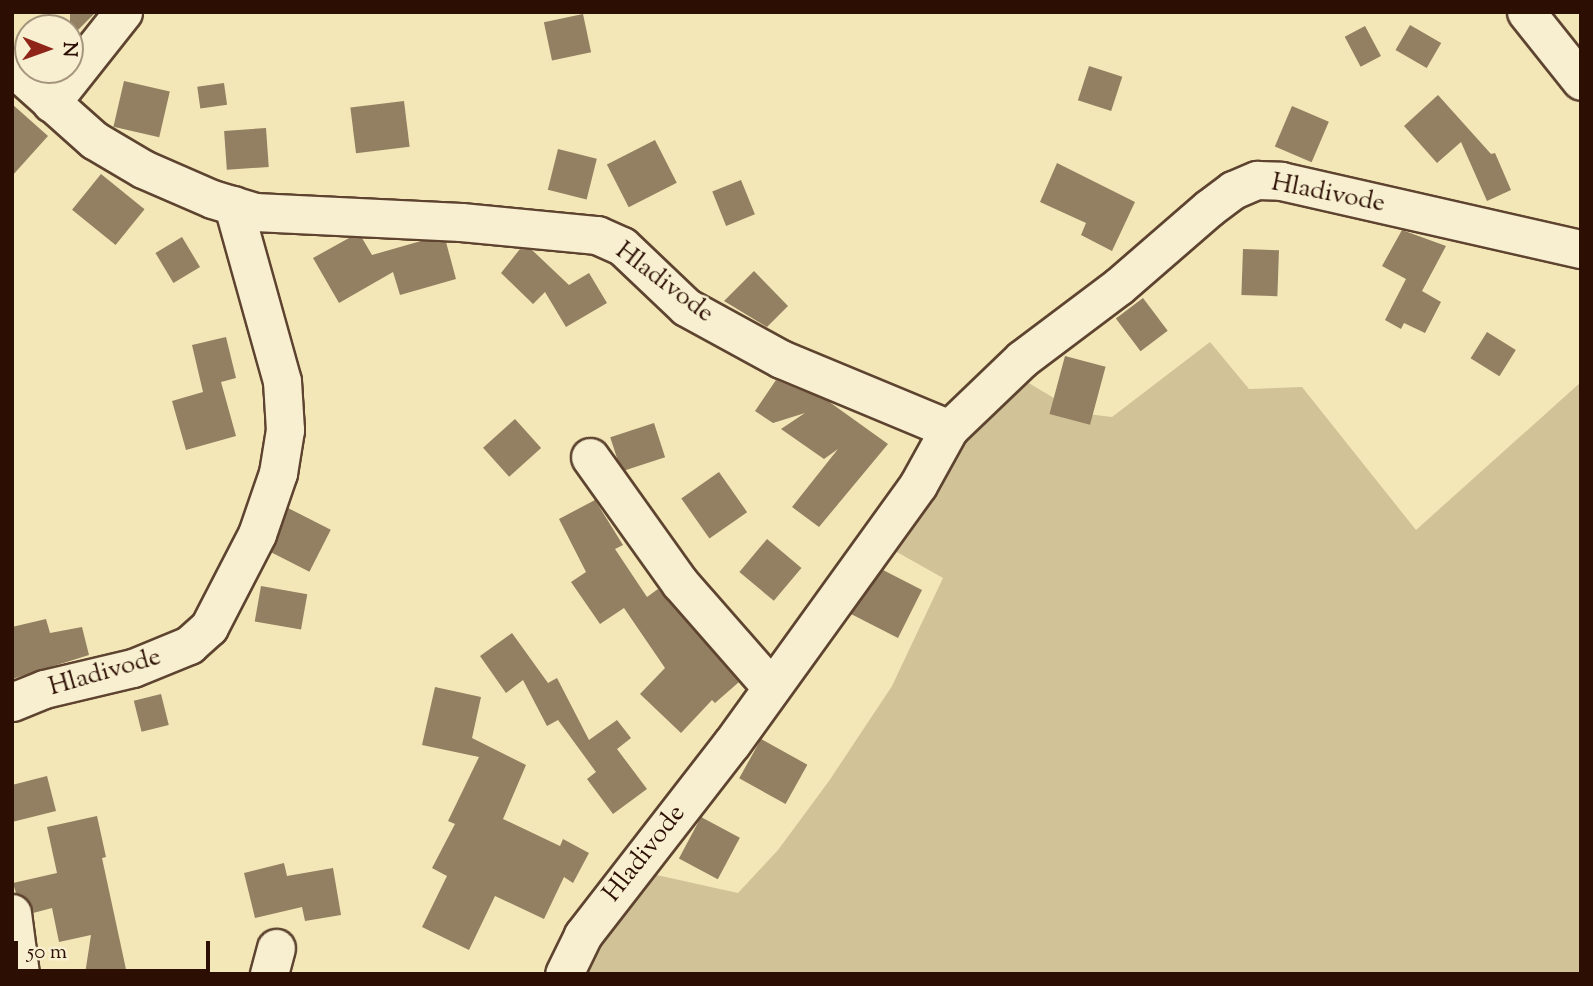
<!DOCTYPE html>
<html>
<head>
<meta charset="utf-8">
<style>
  body { margin:0 }
  #map { position:relative; width:1593px; height:986px; overflow:hidden; background:#f3e7b7; font-family:"Sorts Mill Goudy",serif }
  div>[style] { position:absolute }
  [style*='--x'] { left:calc(var(--x)*1px); top:calc(var(--y)*1px); width:calc(var(--w)*1px); rotate:calc(var(--a)*1deg) }
  .green>* { inset:0; background:#d1c298 }
  .building>* { inset:0; background:#937f61; transform-origin:0 0 }
  .roads { filter:drop-shadow(2px 0 #5e4430) drop-shadow(-2px 0 #5e4430) drop-shadow(0 2px #5e4430) drop-shadow(0 -2px #5e4430) }
  .minor>* { height:37px; margin:-18.5px; padding:0 18.5px; transform-origin:18.5px; border-radius:18.5px; background:#f7efd0 }
  span { translate:-50% -50%; white-space:nowrap; text-align:center; line-height:1.15; -webkit-text-stroke:5px #f7efd0; paint-order:stroke }
  .street-label { font-size:26px; color:#2c0e03 }
  .frame { position:absolute; inset:0; border:14px solid #2c0e03; pointer-events:none }
  .north { position:absolute; left:14px; top:14px; width:70px; height:70px; box-sizing:border-box; background:#f7efd0; border:2px solid #a6957e; border-radius:50%; rotate:91deg; font-size:19px; font-weight:700; line-height:28px; text-align:center; color:#2c0e03 }
  .north::after { content:''; display:block; margin:auto; width:24px; height:32px; background:#8f2418; clip-path:polygon(50% 0,100% 100%,50% 72%,0 100%) }
  .scale { position:absolute; left:14px; top:941px; width:196px; height:32px; box-sizing:border-box; border:4px solid #2c0e03; border-top:0; padding-left:9px; font-size:21px; line-height:24px; white-space:nowrap; color:#2c0e03; -webkit-text-stroke:5px #f7efd0; paint-order:stroke }
</style>
</head>
<body>
<div id="map">
  <div class="green">
    <div style="clip-path:polygon(1210px 342px,1249px 389px,1302px 387px,1416px 530px,1581px 382px,1581px 974px,581px 974px,599px 938px,652px 874px,738px 893px,778px 850px,829px 781px,892px 686px,943px 578px,888px 547px,965px 433px,1022px 379px,1079px 413px,1112px 417px)"></div>
  </div>
  <div class="building">
    <div style="clip-path:polygon(70px 12px,96px 12px,70px 38px)"></div>
    <div style="left:583px;top:14px;width:39px;height:40px;rotate:78deg"></div>
    <div style="left:1410px;top:25px;width:36px;height:29px;rotate:30deg"></div>
    <div style="left:1365px;top:26px;width:34px;height:23px;rotate:62deg"></div>
    <div style="left:1089px;top:66px;width:35px;height:36px;rotate:18deg"></div>
    <div style="left:124px;top:81px;width:47px;height:47px;rotate:13deg"></div>
    <div style="left:224px;top:83px;width:22px;height:27px;rotate:82deg"></div>
    <div style="clip-path:polygon(1438px 95px,1491px 154px,1495px 153px,1511px 190px,1487px 201px,1461px 142px,1437px 163px,1404px 126px)"></div>
    <div style="left:404px;top:101px;width:46px;height:54px;rotate:83deg"></div>
    <div style="clip-path:polygon(12px 104px,48px 136px,12px 176px)"></div>
    <div style="left:1292px;top:106px;width:40px;height:44px;rotate:23deg"></div>
    <div style="left:266px;top:128px;width:39px;height:42px;rotate:86deg"></div>
    <div style="left:655px;top:140px;width:48px;height:54px;rotate:63deg"></div>
    <div style="left:558px;top:149px;width:40px;height:42px;rotate:14deg"></div>
    <div style="clip-path:polygon(1057px 163px,1135px 202px,1112px 251px,1081px 235px,1086px 223px,1040px 202px)"></div>
    <div style="left:101px;top:174px;width:56px;height:46px;rotate:39deg"></div>
    <div style="left:741px;top:180px;width:37px;height:31px;rotate:68deg"></div>
    <div style="clip-path:polygon(1402px 230px,1446px 246px,1422px 291px,1441px 302px,1425px 333px,1404px 323px,1401px 329px,1385px 320px,1406px 279px,1382px 266px)"></div>
    <div style="left:182px;top:237px;width:35px;height:31px;rotate:59deg"></div>
    <div style="clip-path:polygon(349px 238px,362px 238px,372px 255px,421px 241px,446px 242px,456px 279px,400px 295px,393px 272px,339px 303px,313px 258px)"></div>
    <div style="clip-path:polygon(520px 249px,532px 250px,569px 285px,589px 273px,607px 303px,566px 327px,545px 292px,533px 304px,501px 273px)"></div>
    <div style="left:1243px;top:249px;width:36px;height:46px;rotate:2deg"></div>
    <div style="clip-path:polygon(754px 271px,788px 306px,767px 327px,724px 301px)"></div>
    <div style="left:1143px;top:298px;width:41px;height:34px;rotate:53deg"></div>
    <div style="left:1487px;top:332px;width:34px;height:31px;rotate:32deg"></div>
    <div style="clip-path:polygon(226px 337px,236px 378px,221px 382px,236px 436px,186px 450px,172px 401px,203px 392px,192px 345px)"></div>
    <div style="left:1065px;top:356px;width:42px;height:60px;rotate:15deg"></div>
    <div style="clip-path:polygon(776px 380px,828px 401px,888px 444px,819px 527px,792px 507px,838px 449px,824px 459px,781px 429px,805px 413px,773px 423px,755px 411px)"></div>
    <div style="left:515px;top:419px;width:39px;height:43px;rotate:48deg"></div>
    <div style="left:654px;top:423px;width:36px;height:46px;rotate:72deg"></div>
    <div style="left:719px;top:472px;width:49px;height:46px;rotate:55deg"></div>
    <div style="clip-path:polygon(595px 500px,623px 545px,615px 549px,647px 597px,658px 589px,739px 682px,715px 703px,712px 700px,681px 733px,640px 694px,665px 668px,624px 608px,600px 624px,571px 582px,586px 572px,559px 519px)"></div>
    <div style="left:288px;top:508px;width:48px;height:47px;rotate:27deg"></div>
    <div style="left:767px;top:539px;width:45px;height:43px;rotate:40deg"></div>
    <div style="clip-path:polygon(883px 570px,922px 590px,898px 638px,851px 614px)"></div>
    <div style="left:261px;top:586px;width:47px;height:36px;rotate:10deg"></div>
    <div style="clip-path:polygon(46px 619px,50px 633px,82px 627px,89px 655px,12px 679px,12px 627px)"></div>
    <div style="clip-path:polygon(512px 633px,548px 683px,557px 678px,589px 740px,617px 720px,631px 738px,617px 749px,647px 789px,613px 814px,587px 779px,596px 772px,558px 720px,547px 726px,523px 680px,506px 693px,480px 656px)"></div>
    <div style="clip-path:polygon(435px 687px,481px 697px,472px 738px,526px 765px,503px 819px,560px 846px,563px 839px,589px 853px,573px 883px,564px 877px,544px 919px,495px 896px,469px 950px,422px 927px,447px 876px,432px 868px,455px 824px,448px 821px,479px 757px,422px 745px)"></div>
    <div style="left:161px;top:694px;width:32px;height:28px;rotate:76deg"></div>
    <div style="left:761px;top:739px;width:53px;height:45px;rotate:29deg"></div>
    <div style="clip-path:polygon(47px 776px,56px 811px,12px 822px,12px 785px)"></div>
    <div style="clip-path:polygon(97px 816px,106px 857px,102px 858px,127px 974px,85px 974px,91px 935px,59px 942px,52px 908px,33px 913px,28px 900px,16px 893px,13px 883px,57px 873px,47px 827px)"></div>
    <div style="left:701px;top:817px;width:44px;height:47px;rotate:28deg"></div>
    <div style="clip-path:polygon(284px 863px,287px 876px,333px 868px,341px 915px,305px 921px,302px 907px,255px 918px,244px 873px)"></div>
  </div>
  <div class="roads">
    <div class="minor">
      <div style="--x:1526;--y:12;--w:88;--a:51.4"></div>
      <div style="--x:12;--y:67;--w:110;--a:41.7"></div>
      <div style="--x:94;--y:140;--w:57;--a:30.6"></div>
      <div style="--x:143;--y:169;--w:75;--a:23.5"></div>
      <div style="--x:212;--y:199;--w:45;--a:16.8"></div>
      <div style="--x:255;--y:212;--w:206;--a:2.8"></div>
      <div style="--x:461;--y:222;--w:137;--a:5.5"></div>
      <div style="--x:597;--y:235;--w:27;--a:24"></div>
      <div style="--x:622;--y:246;--w:88;--a:43.6"></div>
      <div style="--x:686;--y:307;--w:108;--a:28.7"></div>
      <div style="--x:781;--y:359;--w:182;--a:22.6"></div>
      <div style="--x:949;--y:429;--w:64;--a:119"></div>
      <div style="--x:918;--y:485;--w:319;--a:125.8"></div>
      <div style="--x:731;--y:744;--w:242;--a:127.8"></div>
      <div style="--x:583;--y:935;--w:43;--a:116"></div>
      <div style="--x:51;--y:103;--w:116;--a:-51.6"></div>
      <div style="--x:949;--y:429;--w:101;--a:-43.8"></div>
      <div style="--x:1022;--y:359;--w:121;--a:-37"></div>
      <div style="--x:1119;--y:286;--w:119;--a:-40.9"></div>
      <div style="--x:1209;--y:208;--w:30;--a:-37"></div>
      <div style="--x:1233;--y:190;--w:26;--a:-23"></div>
      <div style="--x:1257;--y:180;--w:24;--a:2"></div>
      <div style="--x:1281;--y:181;--w:308;--a:12.8"></div>
      <div style="--x:590;--y:457;--w:155;--a:54.5"></div>
      <div style="--x:680;--y:583;--w:138;--a:48.8"></div>
      <div style="--x:12;--y:702;--w:35;--a:-22"></div>
      <div style="--x:44;--y:689;--w:91;--a:-13.3"></div>
      <div style="--x:133;--y:668;--w:61;--a:-22.3"></div>
      <div style="--x:189;--y:645;--w:27;--a:-42"></div>
      <div style="--x:209;--y:627;--w:105;--a:-62.7"></div>
      <div style="--x:257;--y:534;--w:65;--a:-71"></div>
      <div style="--x:278;--y:473;--w:44;--a:-80.8"></div>
      <div style="--x:285;--y:430;--w:49;--a:-93.5"></div>
      <div style="--x:282;--y:381;--w:183;--a:-105.6"></div>
      <div style="--x:12;--y:913;--w:62;--a:82.5"></div>
      <div style="--x:269;--y:974;--w:27;--a:-75"></div>
    </div>
  </div>
  <div class="street-label">
    <span style="left:1328px;top:194px;rotate:11deg">Hladivode</span>
    <span style="left:664px;top:283px;rotate:37deg">Hladivode</span>
    <span style="left:105px;top:673px;rotate:-16deg">Hladivode</span>
    <span style="left:645px;top:854px;rotate:-52deg">Hladivode</span>
  </div>
  <div class="frame"></div>
  <div class="north">N</div>
  <div class="scale">50 m</div>
</div>
</body>
</html>
